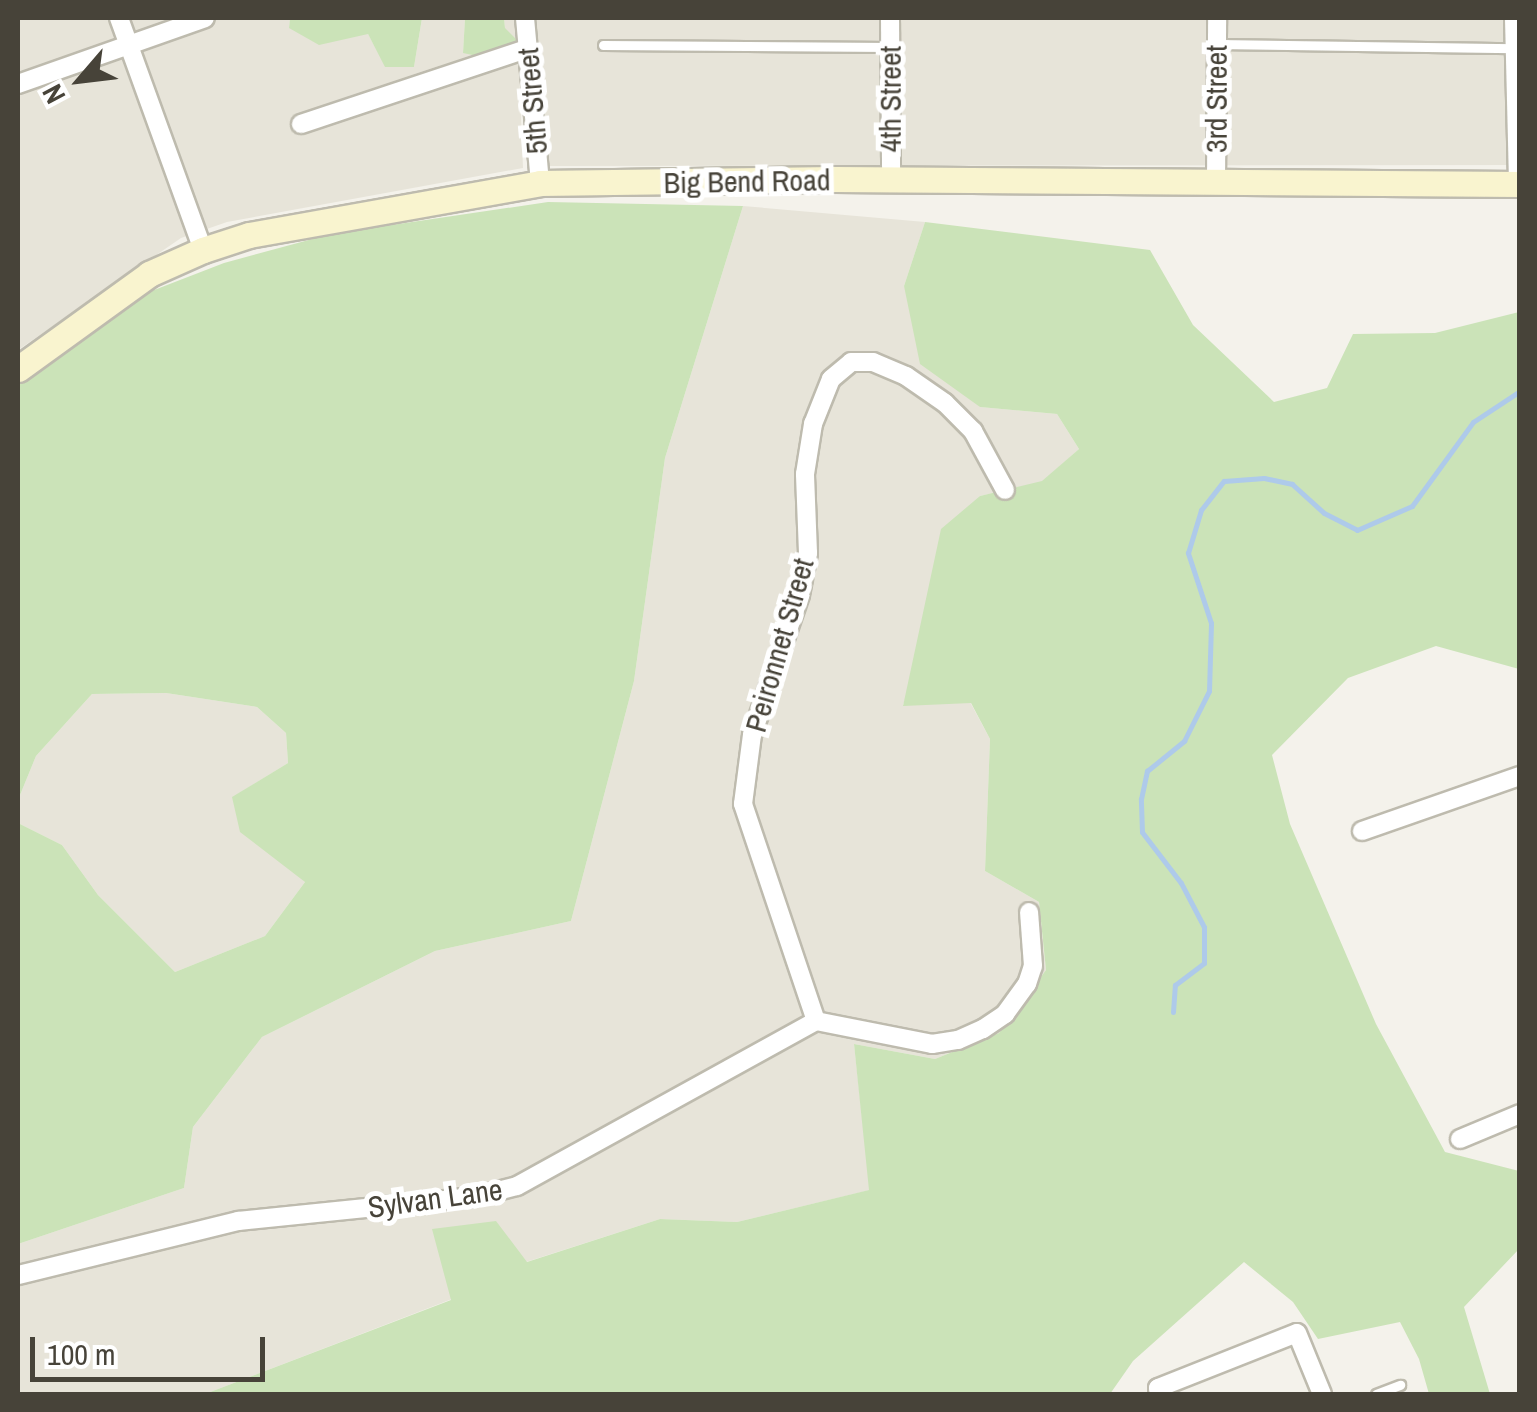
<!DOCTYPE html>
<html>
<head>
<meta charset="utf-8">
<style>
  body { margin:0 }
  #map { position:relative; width:1537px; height:1412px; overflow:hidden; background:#f4f2eb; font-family:"Archivo Narrow",sans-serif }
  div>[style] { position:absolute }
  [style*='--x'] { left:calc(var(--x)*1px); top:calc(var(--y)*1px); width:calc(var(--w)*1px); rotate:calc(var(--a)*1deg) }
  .residential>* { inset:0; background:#e7e4d9 }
  .green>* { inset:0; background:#cbe3b8 }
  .stream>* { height:5px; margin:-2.5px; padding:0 2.5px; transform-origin:2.5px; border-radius:2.5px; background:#aecaea }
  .roads { filter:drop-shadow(2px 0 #bebbae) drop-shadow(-2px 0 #bebbae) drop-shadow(0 2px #bebbae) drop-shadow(0 -2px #bebbae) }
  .lane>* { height:9px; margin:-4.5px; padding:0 4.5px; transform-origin:4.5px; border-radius:4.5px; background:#fff }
  .street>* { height:18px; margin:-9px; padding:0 9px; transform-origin:9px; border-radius:9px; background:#fff }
  .secondary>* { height:25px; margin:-12.5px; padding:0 12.5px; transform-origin:12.5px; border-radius:12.5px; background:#f9f4cf }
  span { translate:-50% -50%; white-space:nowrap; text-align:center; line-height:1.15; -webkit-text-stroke:10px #fff; paint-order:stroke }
  .street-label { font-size:30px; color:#474339 }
  .frame { position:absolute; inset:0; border:20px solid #474339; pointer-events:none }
  .north { position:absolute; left:30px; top:30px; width:100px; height:100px; -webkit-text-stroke:8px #fff; paint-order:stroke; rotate:242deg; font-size:28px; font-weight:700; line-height:40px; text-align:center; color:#474339 }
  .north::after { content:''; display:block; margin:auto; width:35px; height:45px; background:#474339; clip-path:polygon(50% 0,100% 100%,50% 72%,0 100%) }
  .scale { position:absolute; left:30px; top:1337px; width:235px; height:45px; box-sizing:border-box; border:5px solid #474339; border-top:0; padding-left:12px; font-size:30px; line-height:35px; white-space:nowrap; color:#474339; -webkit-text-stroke:8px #fff; paint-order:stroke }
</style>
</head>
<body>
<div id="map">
  <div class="residential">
    <div style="clip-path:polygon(18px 18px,290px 18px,289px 28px,368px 34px,386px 67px,414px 67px,422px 18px,465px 18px,463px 53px,505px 28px,504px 18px,1519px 18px,1519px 165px,547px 166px,518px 43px,523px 168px,227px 222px,181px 238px,18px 350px)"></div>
    <div style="clip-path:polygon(743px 206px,925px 222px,904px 286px,980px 407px,1057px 414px,1079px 449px,1042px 482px,980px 496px,903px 705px,970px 702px,990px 739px,985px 871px,1039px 902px,1046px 970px,999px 1033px,935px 1059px,854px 1044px,870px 1190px,737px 1222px,660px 1219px,526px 1262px,433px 1230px,452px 1299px,205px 1394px,18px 1394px,18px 1244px,184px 1188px,193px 1127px,262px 1037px,435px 951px,571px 921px,634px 681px,665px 458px)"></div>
    <div style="clip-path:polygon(166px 693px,257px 707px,286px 733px,288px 763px,233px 797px,305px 882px,265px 936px,175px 972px,98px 895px,62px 845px,18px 823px,18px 800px,36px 756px,92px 694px)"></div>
  </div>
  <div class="green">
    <div style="clip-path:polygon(290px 18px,422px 18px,414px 67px,385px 67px,368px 34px,319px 45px,289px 28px)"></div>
    <div style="clip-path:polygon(465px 18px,504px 18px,505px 28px,518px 41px,482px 57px,463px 53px)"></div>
    <div style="clip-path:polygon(548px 202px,743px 206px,665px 458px,634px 681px,571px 921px,435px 951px,262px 1037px,193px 1127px,184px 1188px,18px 1244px,18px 823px,62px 845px,98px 895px,175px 972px,265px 936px,305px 882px,240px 832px,232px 797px,288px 763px,286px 733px,257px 707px,166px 693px,92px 694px,36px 756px,18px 800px,18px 385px,149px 292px,224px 263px,331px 234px)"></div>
    <div style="clip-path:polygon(925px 222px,1150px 250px,1193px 325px,1274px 402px,1327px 388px,1353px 334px,1435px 333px,1519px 312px,1519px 669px,1436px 646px,1348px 678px,1272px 755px,1290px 824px,1376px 1024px,1445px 1152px,1519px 1171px,1519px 1249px,1464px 1307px,1490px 1394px,1429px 1394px,1419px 1359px,1400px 1322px,1318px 1339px,1293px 1302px,1244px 1262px,1133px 1361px,1110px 1394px,205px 1394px,451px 1300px,432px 1229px,496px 1221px,527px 1262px,660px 1219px,737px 1222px,869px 1190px,854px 1044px,935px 1059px,999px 1033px,1046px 970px,1039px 902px,985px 871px,990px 739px,971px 703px,903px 706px,941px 529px,980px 496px,1042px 481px,1079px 449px,1057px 414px,980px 407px,920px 364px,904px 286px)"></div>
  </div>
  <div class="stream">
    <div style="--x:1173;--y:1012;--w:27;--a:-86"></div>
    <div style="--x:1175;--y:985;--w:36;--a:-37"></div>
    <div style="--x:1204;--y:963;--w:36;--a:-90"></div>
    <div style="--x:1204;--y:927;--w:50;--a:-117.6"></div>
    <div style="--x:1181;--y:883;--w:64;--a:-127.4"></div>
    <div style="--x:1142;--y:832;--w:33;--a:-92"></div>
    <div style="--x:1141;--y:799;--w:29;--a:-78"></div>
    <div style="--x:1147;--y:771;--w:48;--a:-39"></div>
    <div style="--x:1184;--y:741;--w:56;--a:-63.4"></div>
    <div style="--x:1209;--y:691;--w:68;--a:-88.3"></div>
    <div style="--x:1211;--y:623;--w:74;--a:-108.2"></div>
    <div style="--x:1188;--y:553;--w:45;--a:-73.2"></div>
    <div style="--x:1201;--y:510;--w:37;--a:-52"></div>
    <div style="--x:1224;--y:481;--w:40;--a:-4.3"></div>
    <div style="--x:1264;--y:478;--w:29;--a:12"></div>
    <div style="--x:1292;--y:484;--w:43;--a:42.2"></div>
    <div style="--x:1324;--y:513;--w:37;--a:27"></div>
    <div style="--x:1357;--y:530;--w:60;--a:-23.6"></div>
    <div style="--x:1412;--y:506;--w:104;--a:-54"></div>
    <div style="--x:1473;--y:422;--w:56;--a:-33.4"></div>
  </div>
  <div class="roads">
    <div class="lane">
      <div style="--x:1217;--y:44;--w:297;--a:0.8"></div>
      <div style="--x:603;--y:45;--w:287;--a:0.4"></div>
      <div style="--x:1376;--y:1394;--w:26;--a:-21"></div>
    </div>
    <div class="street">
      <div style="--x:119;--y:18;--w:247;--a:70.1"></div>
      <div style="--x:525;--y:18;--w:166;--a:84.8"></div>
      <div style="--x:890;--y:18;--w:163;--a:89.6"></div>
      <div style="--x:1514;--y:18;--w:166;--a:88.6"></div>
      <div style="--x:18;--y:84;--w:198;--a:-19.4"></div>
      <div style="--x:301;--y:124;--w:238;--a:-18.4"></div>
      <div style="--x:1216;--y:181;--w:163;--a:-89.6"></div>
      <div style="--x:1362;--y:831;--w:167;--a:-19.2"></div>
      <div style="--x:816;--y:1021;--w:229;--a:-108.6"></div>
      <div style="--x:743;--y:804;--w:70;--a:-82.6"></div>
      <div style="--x:752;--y:735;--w:148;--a:-71.1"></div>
      <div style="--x:800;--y:595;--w:43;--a:-79.2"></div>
      <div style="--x:808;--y:553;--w:79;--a:-92.2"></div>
      <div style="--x:805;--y:474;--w:51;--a:-80.9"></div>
      <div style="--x:813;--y:424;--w:48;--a:-68.2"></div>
      <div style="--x:831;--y:379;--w:26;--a:-40"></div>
      <div style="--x:851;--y:362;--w:22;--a:0"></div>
      <div style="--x:873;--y:362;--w:36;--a:23"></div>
      <div style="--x:906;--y:376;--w:47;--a:34.7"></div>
      <div style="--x:945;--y:403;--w:40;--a:45"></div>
      <div style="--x:973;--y:431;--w:67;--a:61.5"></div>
      <div style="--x:816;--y:1021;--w:118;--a:11.2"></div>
      <div style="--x:932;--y:1044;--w:26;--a:-9"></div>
      <div style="--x:958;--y:1040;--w:27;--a:-24"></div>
      <div style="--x:983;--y:1029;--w:27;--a:-34"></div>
      <div style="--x:1005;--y:1014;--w:37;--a:-54"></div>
      <div style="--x:1027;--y:984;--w:19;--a:-72"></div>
      <div style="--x:1033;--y:966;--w:54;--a:-94.2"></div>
      <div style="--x:1460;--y:1139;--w:65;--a:-22.6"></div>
      <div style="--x:18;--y:1275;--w:227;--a:-13.8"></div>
      <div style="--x:238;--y:1221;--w:237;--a:-5.8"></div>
      <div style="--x:474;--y:1197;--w:44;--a:-14.3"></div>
      <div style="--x:517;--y:1186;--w:342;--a:-28.9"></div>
      <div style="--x:1159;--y:1394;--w:6;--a:-99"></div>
      <div style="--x:1158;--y:1388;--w:149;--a:-21.6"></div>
      <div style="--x:1297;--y:1333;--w:66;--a:67.7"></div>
    </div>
    <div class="secondary">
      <div style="--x:18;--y:369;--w:162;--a:-35.9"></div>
      <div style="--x:149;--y:274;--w:59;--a:-24"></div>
      <div style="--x:203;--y:250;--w:48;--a:-18.1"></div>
      <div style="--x:249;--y:235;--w:296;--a:-10.1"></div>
      <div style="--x:540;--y:183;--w:295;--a:-0.8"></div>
      <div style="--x:835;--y:179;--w:685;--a:0.42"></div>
    </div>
  </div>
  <div class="street-label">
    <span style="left:890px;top:99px;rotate:-90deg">4th Street</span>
    <span style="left:1216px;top:99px;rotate:-90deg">3rd Street</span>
    <span style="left:532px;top:101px;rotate:-95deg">5th Street</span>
    <span style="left:747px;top:181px;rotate:-1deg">Big Bend Road</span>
    <span style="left:779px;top:645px;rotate:-74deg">Peironnet Street</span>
    <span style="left:435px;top:1198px;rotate:-8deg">Sylvan Lane</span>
  </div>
  <div class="frame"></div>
  <div class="north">N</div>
  <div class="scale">100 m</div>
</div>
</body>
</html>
